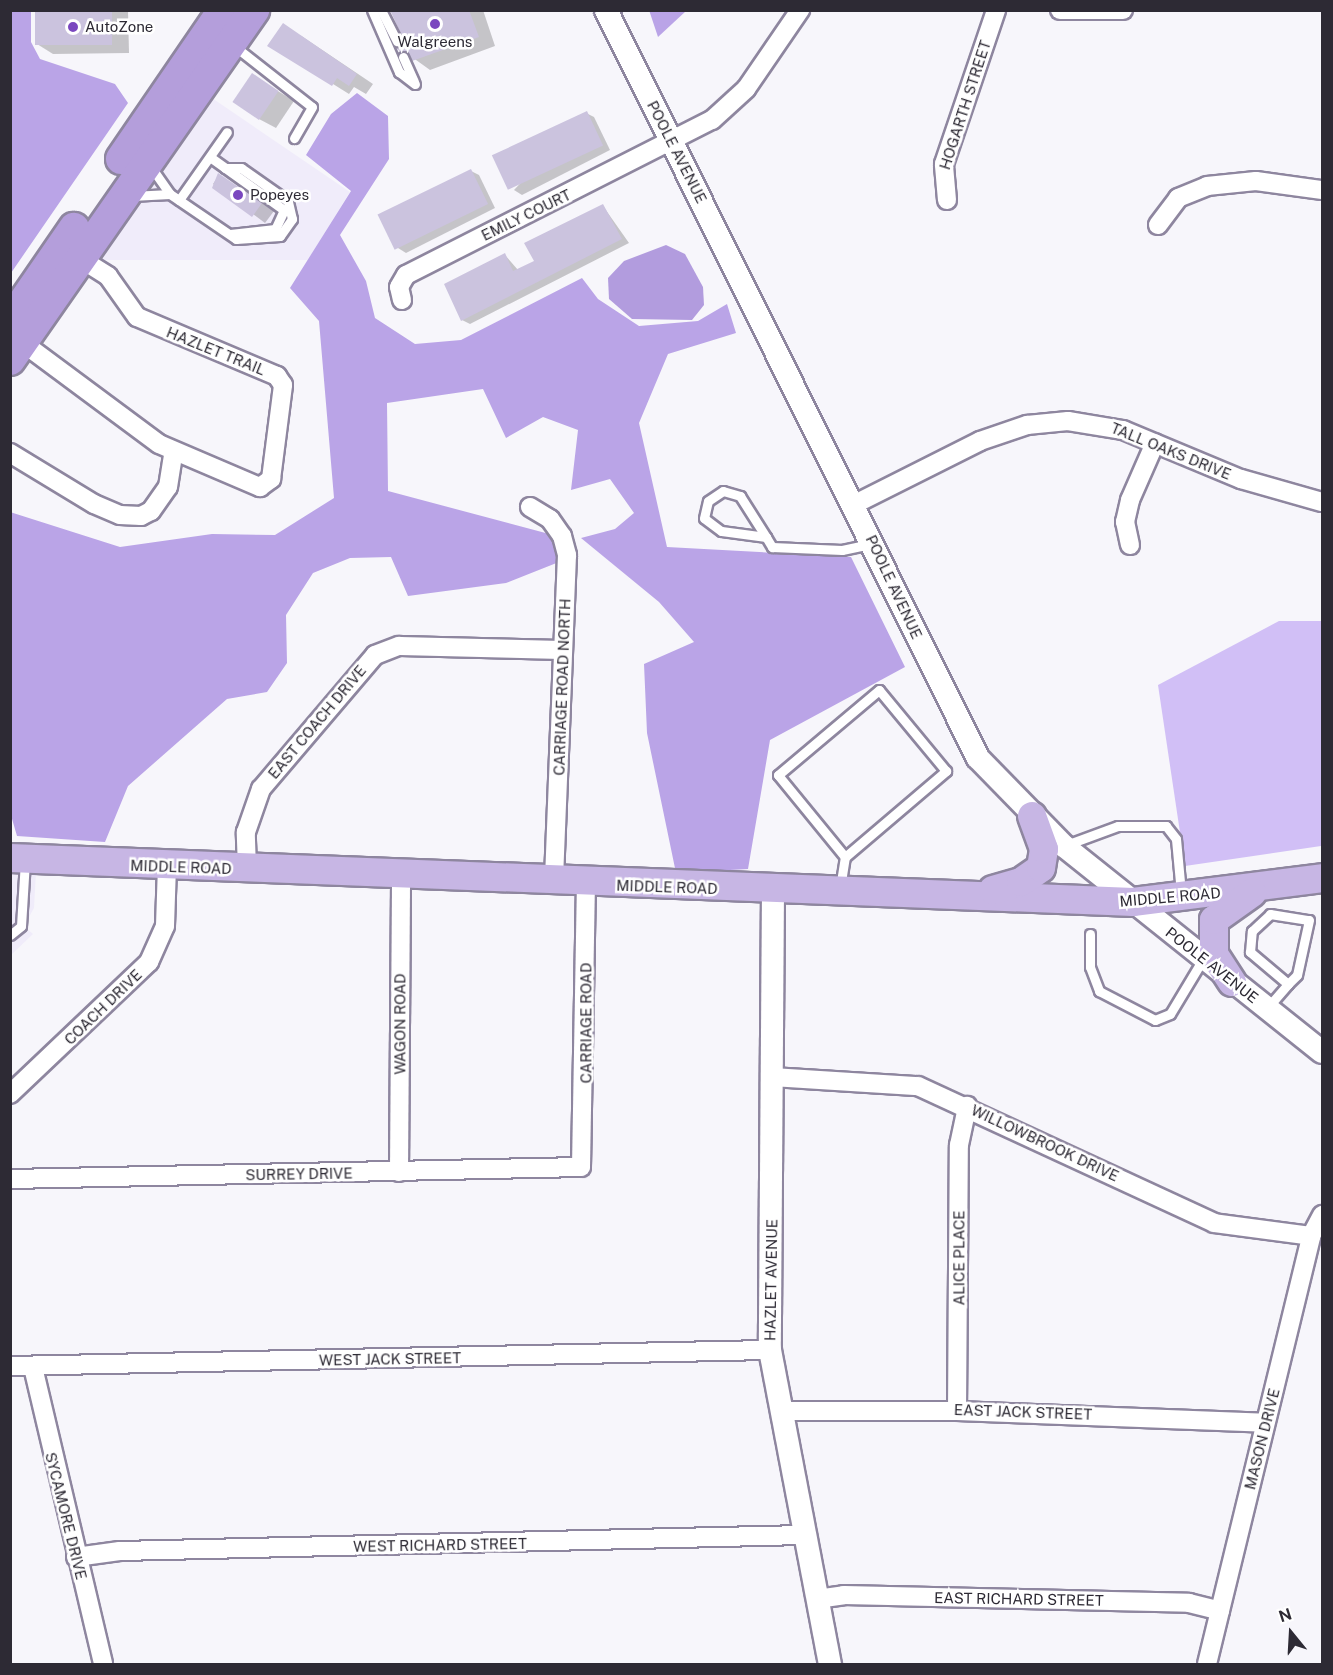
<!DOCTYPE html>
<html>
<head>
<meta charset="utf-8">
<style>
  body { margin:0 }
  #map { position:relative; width:1333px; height:1675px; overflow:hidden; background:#f7f6fb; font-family:"Public Sans",sans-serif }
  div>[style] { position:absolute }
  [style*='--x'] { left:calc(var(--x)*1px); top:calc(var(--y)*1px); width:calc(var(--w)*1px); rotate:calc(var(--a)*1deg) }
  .built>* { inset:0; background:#f0ecfa }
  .green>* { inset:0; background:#d1bff6 }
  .forest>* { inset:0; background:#baa4e7 }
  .water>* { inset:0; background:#b29cde }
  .shadow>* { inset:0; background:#0003 }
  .building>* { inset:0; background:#cbc3de; transform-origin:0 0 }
  .roads { filter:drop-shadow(2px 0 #8e869f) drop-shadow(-2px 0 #8e869f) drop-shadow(0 2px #8e869f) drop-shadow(0 -2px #8e869f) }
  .service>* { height:9px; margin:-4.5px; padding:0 4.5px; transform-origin:4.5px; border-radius:4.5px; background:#fff }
  .minor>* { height:18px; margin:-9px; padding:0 9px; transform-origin:9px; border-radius:9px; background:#fff }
  .tertiary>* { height:22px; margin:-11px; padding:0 11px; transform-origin:11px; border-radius:11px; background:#fff }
  .primary>* { height:28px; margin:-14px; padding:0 14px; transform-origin:14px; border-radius:14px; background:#c7b6e4 }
  .trunk>* { height:30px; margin:-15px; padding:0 15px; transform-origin:15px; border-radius:15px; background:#b49edb }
  .dots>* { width:16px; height:16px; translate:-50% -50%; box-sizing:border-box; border:3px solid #fff; border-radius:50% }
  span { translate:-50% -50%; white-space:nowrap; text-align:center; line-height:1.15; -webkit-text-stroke:5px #fff; paint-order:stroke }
  .poi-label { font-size:15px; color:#2d2a34 }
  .left { translate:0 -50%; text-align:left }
  .street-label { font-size:15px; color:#2d2a34 }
  .frame { position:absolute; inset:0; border:12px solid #2d2a34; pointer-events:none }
  .north { position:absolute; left:1261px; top:1603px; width:60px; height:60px; -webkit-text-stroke:4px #fff; paint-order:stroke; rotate:342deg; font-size:16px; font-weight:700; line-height:24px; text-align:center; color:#2d2a34 }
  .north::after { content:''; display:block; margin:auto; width:21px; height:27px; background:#2d2a34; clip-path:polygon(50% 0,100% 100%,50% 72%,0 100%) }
</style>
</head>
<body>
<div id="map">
  <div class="built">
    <div style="clip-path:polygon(209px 96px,350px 192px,308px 260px,96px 260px)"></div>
    <div style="clip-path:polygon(11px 871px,36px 872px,34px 908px,24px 926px,33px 934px,11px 955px)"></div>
  </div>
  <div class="green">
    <div style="clip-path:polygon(1279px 621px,1322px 621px,1321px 846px,1185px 866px,1158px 685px)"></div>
  </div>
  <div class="forest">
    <div style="clip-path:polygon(11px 10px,31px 11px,31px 42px,40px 59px,115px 84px,128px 103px,11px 273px)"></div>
    <div style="clip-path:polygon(649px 10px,686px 10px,686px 11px,658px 37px)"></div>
    <div style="clip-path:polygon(357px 93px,388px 116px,389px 159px,340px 235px,366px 281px,375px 318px,415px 344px,461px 340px,582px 278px,598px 299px,639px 326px,698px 321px,727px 304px,736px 333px,668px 354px,639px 423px,667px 547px,851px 557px,905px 667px,770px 740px,748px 869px,676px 873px,647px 733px,644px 664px,694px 642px,659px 602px,581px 538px,615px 529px,634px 513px,610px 479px,571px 490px,578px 430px,543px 417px,506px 438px,483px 389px,387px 403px,388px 491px,553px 535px,559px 562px,506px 583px,408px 596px,391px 557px,350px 558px,313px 573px,286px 615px,287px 663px,267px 692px,227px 699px,128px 786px,105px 842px,17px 836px,10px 812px,10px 512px,120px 547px,212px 534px,275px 535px,334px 498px,319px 321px,290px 288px,351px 191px,306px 155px,331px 114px)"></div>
  </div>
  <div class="water">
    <div style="clip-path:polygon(666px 245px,685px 254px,703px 287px,704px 305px,692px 320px,632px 319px,609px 299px,608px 278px,624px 261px)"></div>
  </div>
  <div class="shadow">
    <div style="clip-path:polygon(36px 10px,128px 10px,129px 53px,53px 54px,37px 44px)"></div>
    <div style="clip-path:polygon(393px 10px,483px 10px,495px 46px,430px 70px,398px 47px,405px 39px)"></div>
    <div style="clip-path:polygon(300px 35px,373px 84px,366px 94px,354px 87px,349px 94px,333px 84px)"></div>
    <div style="clip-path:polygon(252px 75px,294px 101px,276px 128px,259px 119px)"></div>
    <div style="clip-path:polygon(586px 113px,594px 117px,610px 150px,522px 195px,514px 190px)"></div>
    <div style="clip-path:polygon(471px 171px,479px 175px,495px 208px,406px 253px,398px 248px,380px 217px)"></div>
    <div style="clip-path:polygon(219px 175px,274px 211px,265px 223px,213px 184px)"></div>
    <div style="clip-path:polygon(603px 206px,629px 243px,470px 324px,462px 320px,505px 255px,518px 270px,536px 262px)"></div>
  </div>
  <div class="building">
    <div style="left:35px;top:10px;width:77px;height:35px"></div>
    <div style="clip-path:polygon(390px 10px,469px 10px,479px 37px,412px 61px,396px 48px,404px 41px)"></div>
    <div style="clip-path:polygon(283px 23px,357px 74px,349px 86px,337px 78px,332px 86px,267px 46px)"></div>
    <div style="left:252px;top:73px;width:32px;height:35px;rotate:34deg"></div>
    <div style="left:587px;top:111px;width:38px;height:105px;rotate:65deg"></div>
    <div style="left:471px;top:169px;width:39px;height:104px;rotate:64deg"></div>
    <div style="clip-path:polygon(218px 173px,262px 203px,252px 217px,212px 188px)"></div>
    <div style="clip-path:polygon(603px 204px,622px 239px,461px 321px,444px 284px,505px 253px,513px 271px,534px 261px,524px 243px)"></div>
  </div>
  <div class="roads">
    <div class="service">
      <div style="--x:372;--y:10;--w:68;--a:66.5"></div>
      <div style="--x:399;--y:72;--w:20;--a:37"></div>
      <div style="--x:381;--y:10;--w:35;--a:63"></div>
      <div style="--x:233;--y:45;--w:100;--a:38.1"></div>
      <div style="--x:312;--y:107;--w:36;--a:120"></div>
      <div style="--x:403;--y:57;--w:27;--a:66"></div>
      <div style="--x:210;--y:157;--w:91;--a:35.6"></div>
      <div style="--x:284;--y:210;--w:21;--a:115"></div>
      <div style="--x:275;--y:229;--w:45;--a:173.7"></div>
      <div style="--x:151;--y:167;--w:33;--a:55"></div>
      <div style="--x:170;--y:194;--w:80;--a:34.3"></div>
      <div style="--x:236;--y:239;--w:44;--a:-3.9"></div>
      <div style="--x:280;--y:236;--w:21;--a:-55"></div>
      <div style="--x:292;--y:219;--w:18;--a:-103"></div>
      <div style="--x:288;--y:201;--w:57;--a:-144.9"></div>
      <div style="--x:241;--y:168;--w:16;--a:180"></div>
      <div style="--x:131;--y:196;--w:39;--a:-3"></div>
      <div style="--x:179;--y:200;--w:83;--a:-54.8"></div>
      <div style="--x:766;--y:537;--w:45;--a:-172.4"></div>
      <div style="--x:721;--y:531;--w:21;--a:-143"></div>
      <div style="--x:704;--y:518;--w:17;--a:-77"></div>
      <div style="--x:708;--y:501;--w:18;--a:-34"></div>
      <div style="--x:723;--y:491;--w:18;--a:16"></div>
      <div style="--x:740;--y:496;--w:49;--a:57.6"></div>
      <div style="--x:766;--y:537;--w:12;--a:59"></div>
      <div style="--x:772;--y:547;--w:70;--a:2.5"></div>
      <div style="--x:842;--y:550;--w:30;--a:-12"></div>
      <div style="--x:1066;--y:845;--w:55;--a:-20.1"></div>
      <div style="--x:1118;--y:826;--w:48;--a:0"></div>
      <div style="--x:1166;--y:826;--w:16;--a:52"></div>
      <div style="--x:1176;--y:839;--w:54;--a:84.7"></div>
      <div style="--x:840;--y:888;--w:31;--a:-81"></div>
      <div style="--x:845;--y:857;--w:133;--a:-40.4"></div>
      <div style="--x:946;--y:771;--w:105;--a:-129.6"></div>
      <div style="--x:879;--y:690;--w:132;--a:139.9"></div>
      <div style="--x:778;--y:775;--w:106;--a:50.7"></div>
      <div style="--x:1270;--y:914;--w:39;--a:9"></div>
      <div style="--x:1309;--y:920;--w:56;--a:102.3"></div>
      <div style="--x:1297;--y:975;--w:13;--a:135"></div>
      <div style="--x:1288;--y:984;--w:50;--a:-139.9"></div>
      <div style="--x:1250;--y:952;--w:21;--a:-85"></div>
      <div style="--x:1252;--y:931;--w:25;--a:-43"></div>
      <div style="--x:1090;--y:934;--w:33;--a:90"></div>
      <div style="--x:1090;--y:967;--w:26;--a:69"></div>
      <div style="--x:1099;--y:991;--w:63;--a:27.4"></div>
      <div style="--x:1155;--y:1020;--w:16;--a:-22"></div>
      <div style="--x:1170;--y:1014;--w:64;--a:-59"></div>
      <div style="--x:10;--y:935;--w:14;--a:-39"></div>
      <div style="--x:21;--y:926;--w:65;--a:-86.5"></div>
      <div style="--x:1268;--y:1007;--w:30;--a:-49"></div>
    </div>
    <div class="minor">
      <div style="--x:1060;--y:10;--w:63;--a:0"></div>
      <div style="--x:947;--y:200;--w:36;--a:-95"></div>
      <div style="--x:944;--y:164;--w:163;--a:-71.3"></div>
      <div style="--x:1158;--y:225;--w:34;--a:-53"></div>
      <div style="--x:1178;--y:198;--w:31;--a:-22"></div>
      <div style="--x:1207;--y:186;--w:49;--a:-5.8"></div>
      <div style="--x:1256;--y:181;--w:67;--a:7.8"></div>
      <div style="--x:402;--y:300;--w:13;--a:-103"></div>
      <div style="--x:399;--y:287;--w:14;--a:-60"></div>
      <div style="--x:406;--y:275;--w:343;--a:-26.9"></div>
      <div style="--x:712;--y:120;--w:46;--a:-42.4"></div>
      <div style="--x:746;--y:89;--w:96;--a:-55.6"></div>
      <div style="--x:23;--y:343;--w:169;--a:36.6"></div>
      <div style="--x:159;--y:444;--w:110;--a:23.1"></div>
      <div style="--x:260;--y:487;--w:14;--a:-36"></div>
      <div style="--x:271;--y:479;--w:95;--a:-82.7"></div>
      <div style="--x:283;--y:385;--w:11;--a:-124"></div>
      <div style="--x:277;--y:376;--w:152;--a:-157.1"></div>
      <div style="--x:137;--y:317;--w:50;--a:-125.3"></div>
      <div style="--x:108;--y:276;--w:34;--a:-148"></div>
      <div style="--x:10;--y:453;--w:98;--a:31.3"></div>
      <div style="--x:94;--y:504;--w:28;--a:23"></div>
      <div style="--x:120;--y:515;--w:21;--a:3"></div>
      <div style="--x:141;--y:516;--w:11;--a:-27"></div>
      <div style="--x:151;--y:511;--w:29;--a:-55"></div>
      <div style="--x:168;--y:487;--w:36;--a:-81"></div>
      <div style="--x:855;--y:504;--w:140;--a:-26.7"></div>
      <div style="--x:980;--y:441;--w:50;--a:-18.8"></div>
      <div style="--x:1027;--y:425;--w:41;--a:-5.6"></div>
      <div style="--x:1068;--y:421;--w:56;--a:9.3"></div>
      <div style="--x:1123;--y:430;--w:128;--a:22.6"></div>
      <div style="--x:1241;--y:479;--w:84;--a:15.9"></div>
      <div style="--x:530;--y:507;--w:23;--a:31"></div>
      <div style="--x:550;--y:519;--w:21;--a:55"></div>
      <div style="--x:562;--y:536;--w:20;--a:75"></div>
      <div style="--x:567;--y:555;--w:328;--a:92.3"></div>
      <div style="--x:1130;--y:545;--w:24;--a:-102"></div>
      <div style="--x:1125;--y:522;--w:23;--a:-77"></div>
      <div style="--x:1130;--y:500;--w:62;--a:-66.3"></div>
      <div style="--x:247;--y:869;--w:37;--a:-92"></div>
      <div style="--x:246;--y:832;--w:46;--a:-70.8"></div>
      <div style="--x:261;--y:789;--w:176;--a:-49.6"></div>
      <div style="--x:375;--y:655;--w:26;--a:-21"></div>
      <div style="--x:399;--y:646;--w:164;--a:1.4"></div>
      <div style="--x:773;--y:1077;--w:145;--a:3.6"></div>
      <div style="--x:918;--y:1086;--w:326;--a:24.8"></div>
      <div style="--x:1214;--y:1223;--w:98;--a:7.6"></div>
      <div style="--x:10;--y:1094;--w:192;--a:-43.5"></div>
      <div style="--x:149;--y:962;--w:39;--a:-66"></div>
      <div style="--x:165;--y:926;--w:59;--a:-88.1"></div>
      <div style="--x:399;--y:1172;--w:296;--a:-89.6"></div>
      <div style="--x:10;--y:1179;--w:571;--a:-1.2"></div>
      <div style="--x:581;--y:1167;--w:283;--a:-89"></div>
      <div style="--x:10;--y:1366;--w:760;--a:-1.21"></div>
      <div style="--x:33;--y:1367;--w:305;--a:76.7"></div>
      <div style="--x:780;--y:1411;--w:177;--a:0"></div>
      <div style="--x:957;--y:1411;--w:308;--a:2.2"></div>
      <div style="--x:957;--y:1411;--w:266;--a:-89.6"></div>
      <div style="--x:959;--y:1145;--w:40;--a:-78"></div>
      <div style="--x:76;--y:1557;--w:44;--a:-7.8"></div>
      <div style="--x:120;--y:1551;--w:684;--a:-1.34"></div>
      <div style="--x:817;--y:1599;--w:27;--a:-8"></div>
      <div style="--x:844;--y:1595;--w:345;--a:1.3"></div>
      <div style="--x:1189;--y:1603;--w:32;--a:14"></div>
      <div style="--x:1207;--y:1664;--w:440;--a:-76.3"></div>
      <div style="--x:1311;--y:1236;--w:24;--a:-62"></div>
    </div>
    <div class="tertiary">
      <div style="--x:606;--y:10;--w:835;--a:63.56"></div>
      <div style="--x:978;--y:758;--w:123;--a:45.7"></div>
      <div style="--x:1064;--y:846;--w:330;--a:38.6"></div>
      <div style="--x:773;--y:890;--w:460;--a:90.4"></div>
      <div style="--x:770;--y:1350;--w:320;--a:79.2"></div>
    </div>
    <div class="primary">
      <div style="--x:10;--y:858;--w:1124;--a:2.24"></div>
      <div style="--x:1133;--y:902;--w:191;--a:-7.2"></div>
      <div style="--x:993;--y:890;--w:29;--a:-16"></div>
      <div style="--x:1021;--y:882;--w:24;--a:-35"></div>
      <div style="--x:1041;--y:868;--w:19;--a:-81"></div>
      <div style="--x:1044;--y:849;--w:35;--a:-110"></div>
      <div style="--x:1232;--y:982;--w:33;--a:-123"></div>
      <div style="--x:1214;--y:954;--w:34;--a:-90"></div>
      <div style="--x:1214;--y:920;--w:47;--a:-35.4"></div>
    </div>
    <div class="trunk">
      <div style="--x:121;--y:159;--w:181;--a:-55.6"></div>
      <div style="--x:10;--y:321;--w:113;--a:-55.5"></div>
      <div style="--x:10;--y:360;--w:427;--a:-55.1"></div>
    </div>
  </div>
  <div class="dots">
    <div style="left:435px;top:24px;background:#7a47bf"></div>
    <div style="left:73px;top:27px;background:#7a47bf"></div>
    <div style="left:238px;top:195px;background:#7a47bf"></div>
  </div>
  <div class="poi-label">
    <span class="left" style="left:85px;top:27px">AutoZone</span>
    <span style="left:435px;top:42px">Walgreens</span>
    <span class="left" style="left:250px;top:195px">Popeyes</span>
  </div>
  <div class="street-label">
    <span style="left:965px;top:105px;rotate:-72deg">HOGARTH STREET</span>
    <span style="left:677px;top:152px;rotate:63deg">POOLE AVENUE</span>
    <span style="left:526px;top:215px;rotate:-26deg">EMILY COURT</span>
    <span style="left:216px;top:351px;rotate:22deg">HAZLET TRAIL</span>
    <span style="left:1171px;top:451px;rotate:22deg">TALL OAKS DRIVE</span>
    <span style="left:894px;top:587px;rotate:65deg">POOLE AVENUE</span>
    <span style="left:562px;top:687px;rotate:-88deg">CARRIAGE ROAD NORTH</span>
    <span style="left:317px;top:722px;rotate:-50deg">EAST COACH DRIVE</span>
    <span style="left:181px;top:867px;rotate:2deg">MIDDLE ROAD</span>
    <span style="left:667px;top:887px;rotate:2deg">MIDDLE ROAD</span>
    <span style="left:1170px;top:897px;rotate:-5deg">MIDDLE ROAD</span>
    <span style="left:1212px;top:965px;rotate:38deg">POOLE AVENUE</span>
    <span style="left:103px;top:1007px;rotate:-44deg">COACH DRIVE</span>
    <span style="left:586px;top:1023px;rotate:-90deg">CARRIAGE ROAD</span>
    <span style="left:400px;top:1024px;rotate:-90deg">WAGON ROAD</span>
    <span style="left:1045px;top:1143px;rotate:25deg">WILLOWBROOK DRIVE</span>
    <span style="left:299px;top:1174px;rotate:-1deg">SURREY DRIVE</span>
    <span style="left:959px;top:1258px;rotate:-90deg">ALICE PLACE</span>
    <span style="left:771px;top:1280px;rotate:-89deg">HAZLET AVENUE</span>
    <span style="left:390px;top:1359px;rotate:-1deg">WEST JACK STREET</span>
    <span style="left:1023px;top:1412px;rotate:2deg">EAST JACK STREET</span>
    <span style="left:1262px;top:1439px;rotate:-76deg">MASON DRIVE</span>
    <span style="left:66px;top:1516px;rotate:76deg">SYCAMORE DRIVE</span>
    <span style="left:440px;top:1545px;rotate:-1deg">WEST RICHARD STREET</span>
    <span style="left:1019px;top:1599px;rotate:1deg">EAST RICHARD STREET</span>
  </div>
  <div class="frame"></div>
  <div class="north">N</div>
</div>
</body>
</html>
